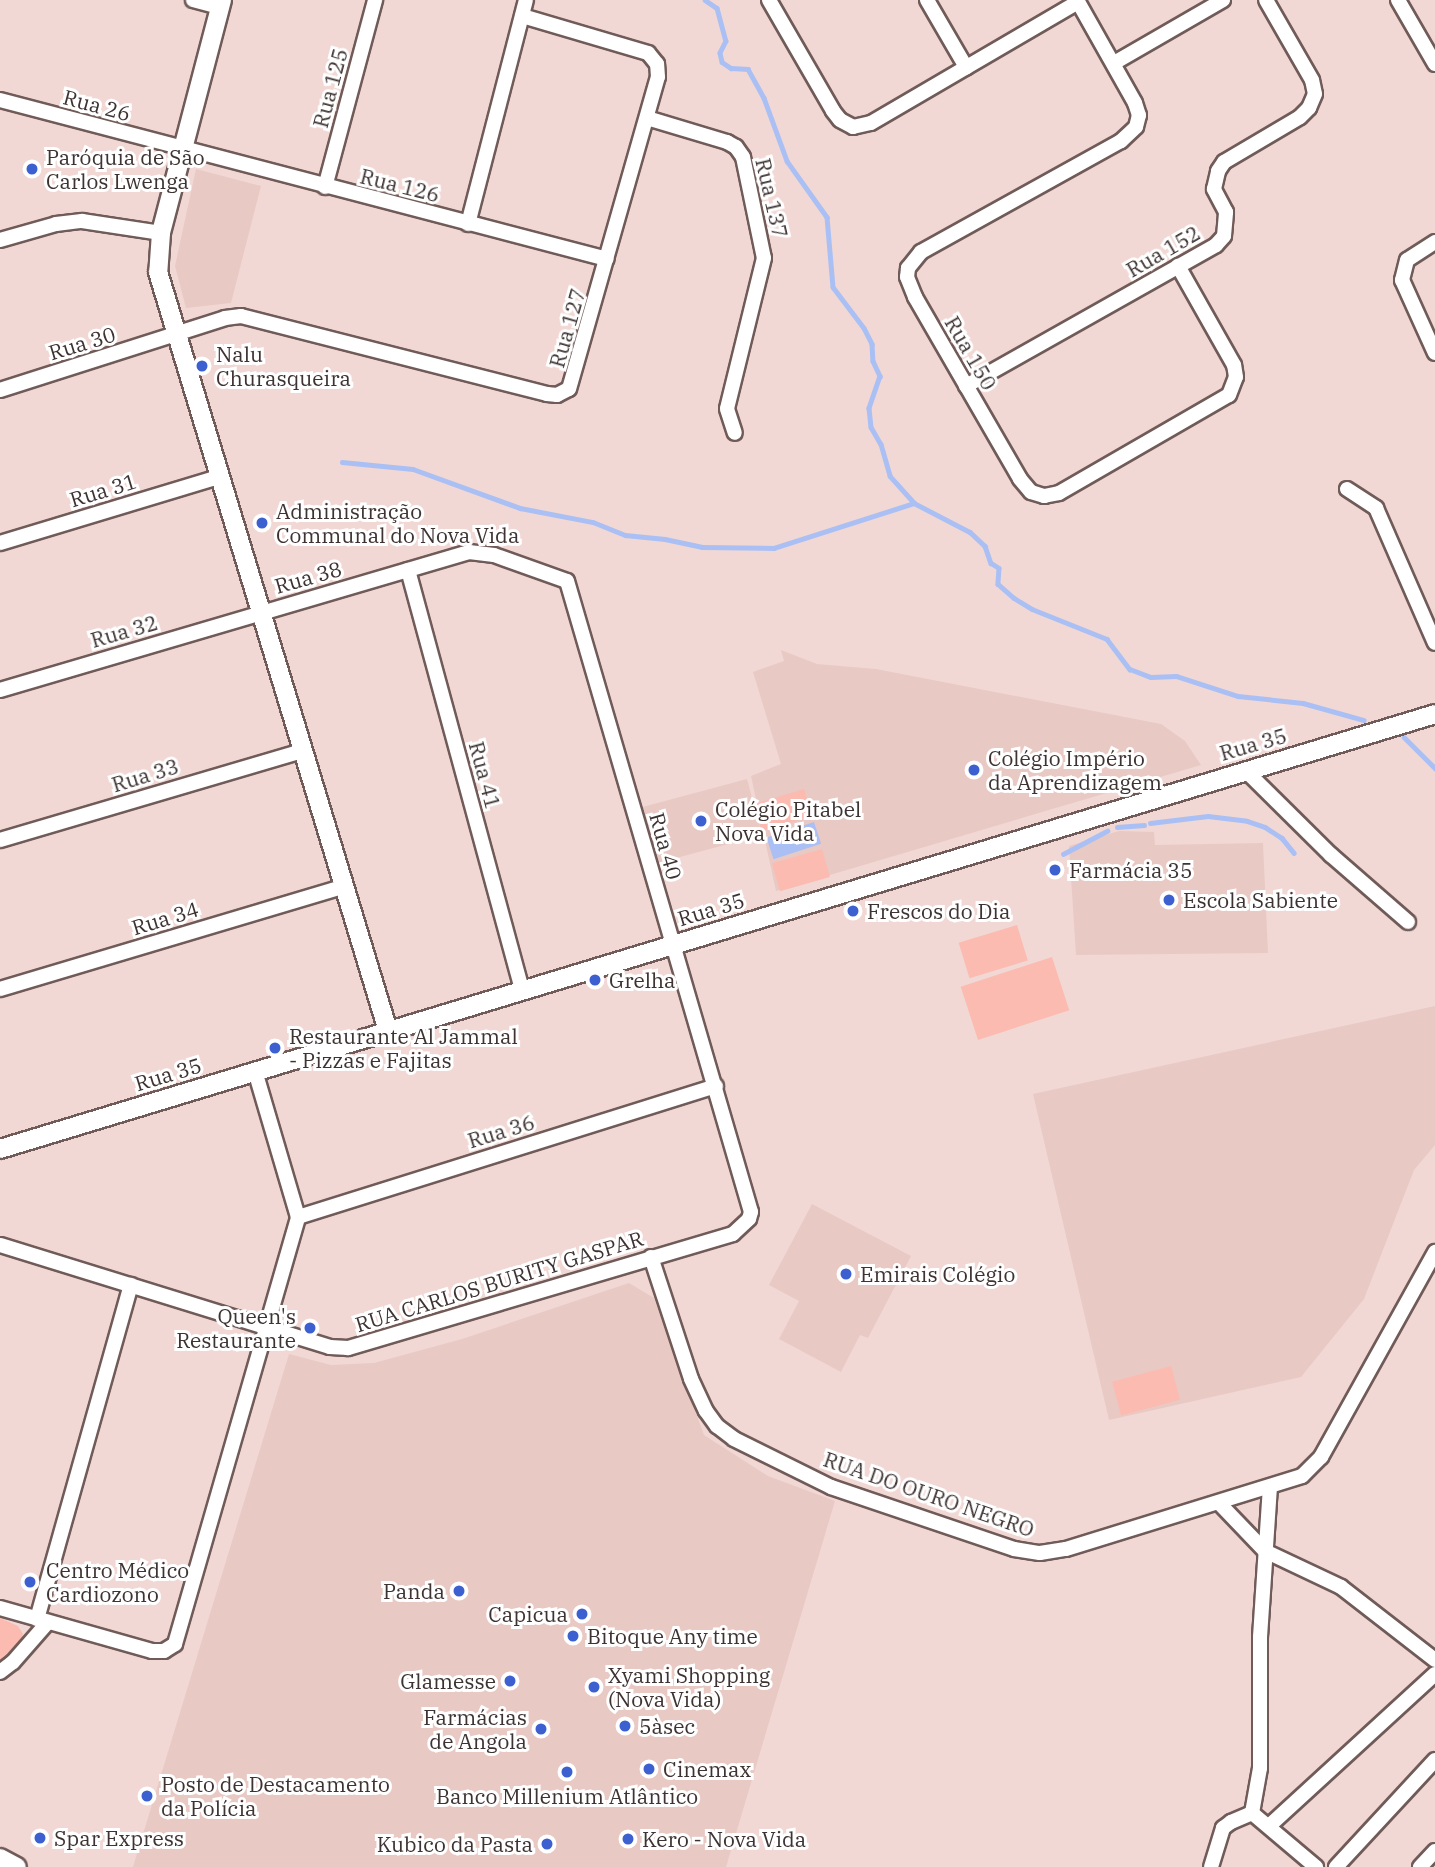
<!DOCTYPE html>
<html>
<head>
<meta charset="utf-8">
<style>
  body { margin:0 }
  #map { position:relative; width:1435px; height:1867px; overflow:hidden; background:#f1d8d4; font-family:"IBM Plex Serif",serif }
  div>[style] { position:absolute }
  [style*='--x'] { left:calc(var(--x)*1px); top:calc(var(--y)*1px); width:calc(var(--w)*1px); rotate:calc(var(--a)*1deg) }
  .built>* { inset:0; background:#e9c9c3; transform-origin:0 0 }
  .green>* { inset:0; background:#fcbbb1; transform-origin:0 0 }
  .water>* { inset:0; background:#aac0f4; transform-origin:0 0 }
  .stream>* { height:4.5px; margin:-2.25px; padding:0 2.25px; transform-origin:2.25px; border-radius:2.25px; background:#aac0f4 }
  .roads { filter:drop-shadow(2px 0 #705b58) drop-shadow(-2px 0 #705b58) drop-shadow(0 2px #705b58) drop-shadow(0 -2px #705b58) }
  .minor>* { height:14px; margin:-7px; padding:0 7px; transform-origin:7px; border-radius:7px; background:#fff }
  .tertiary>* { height:18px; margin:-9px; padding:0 9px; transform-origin:9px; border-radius:9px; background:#fff }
  .dots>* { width:19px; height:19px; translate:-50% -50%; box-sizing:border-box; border:4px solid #fff; border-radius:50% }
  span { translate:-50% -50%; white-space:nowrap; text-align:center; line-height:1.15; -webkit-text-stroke:6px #fff; paint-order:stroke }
  .street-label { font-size:21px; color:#3d3332 }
  .poi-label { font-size:21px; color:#3d3332 }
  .left { translate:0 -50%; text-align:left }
  .right { translate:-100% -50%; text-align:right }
</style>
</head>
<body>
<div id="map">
  <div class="built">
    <div style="clip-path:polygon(196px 169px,261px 186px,231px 303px,186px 308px,175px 266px)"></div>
    <div style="clip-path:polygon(781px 650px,817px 664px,876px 669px,1161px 724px,1185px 741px,1201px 765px,776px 891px,751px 776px,781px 764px,753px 672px,784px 661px)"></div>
    <div style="left:747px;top:779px;width:58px;height:111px;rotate:75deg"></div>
    <div style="clip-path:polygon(1119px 831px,1154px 832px,1155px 845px,1263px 843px,1268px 953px,1076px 955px,1069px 846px)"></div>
    <div style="clip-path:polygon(1435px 1006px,1435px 1145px,1414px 1170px,1364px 1299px,1301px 1377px,1109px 1420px,1033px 1094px)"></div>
    <div style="clip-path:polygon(812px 1204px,911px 1256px,868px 1338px,860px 1335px,841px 1372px,779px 1339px,799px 1301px,769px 1285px)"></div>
    <div style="clip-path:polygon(629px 1283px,654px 1298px,704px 1435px,768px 1476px,835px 1501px,726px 1867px,133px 1867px,289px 1354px,331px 1365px,374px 1363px,462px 1339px)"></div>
  </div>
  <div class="green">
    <div style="left:804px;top:789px;width:28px;height:53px;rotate:73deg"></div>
    <div style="left:822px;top:849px;width:29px;height:52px;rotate:74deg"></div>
    <div style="left:1017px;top:925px;width:37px;height:61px;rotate:73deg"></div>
    <div style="left:1052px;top:957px;width:56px;height:96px;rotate:72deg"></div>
    <div style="left:1171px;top:1366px;width:35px;height:61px;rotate:75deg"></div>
    <div style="clip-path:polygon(0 1618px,18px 1626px,23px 1634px,18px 1648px,0 1667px)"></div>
  </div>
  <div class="water">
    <div style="left:814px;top:822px;width:23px;height:50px;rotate:72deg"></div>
  </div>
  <div class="stream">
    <div style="--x:705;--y:0;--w:14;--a:34"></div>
    <div style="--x:717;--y:8;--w:34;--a:75"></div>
    <div style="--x:726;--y:41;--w:13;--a:117"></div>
    <div style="--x:720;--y:53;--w:9;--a:77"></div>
    <div style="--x:722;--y:62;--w:11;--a:34"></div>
    <div style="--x:731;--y:68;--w:17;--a:3"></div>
    <div style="--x:748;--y:69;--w:33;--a:61"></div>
    <div style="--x:764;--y:98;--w:67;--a:69.9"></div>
    <div style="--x:787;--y:161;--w:69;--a:54.5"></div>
    <div style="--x:827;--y:217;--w:70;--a:85.1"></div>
    <div style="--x:833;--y:287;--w:51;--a:52.9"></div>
    <div style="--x:864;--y:328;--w:18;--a:63"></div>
    <div style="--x:872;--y:344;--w:17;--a:87"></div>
    <div style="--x:873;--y:361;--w:17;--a:65"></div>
    <div style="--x:880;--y:376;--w:34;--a:109"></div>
    <div style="--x:869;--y:408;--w:19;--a:84"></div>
    <div style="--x:871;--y:427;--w:20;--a:60"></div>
    <div style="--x:881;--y:444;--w:33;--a:74"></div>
    <div style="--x:890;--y:476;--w:36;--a:48"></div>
    <div style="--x:914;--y:503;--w:63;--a:27.4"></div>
    <div style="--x:970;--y:532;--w:21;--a:43"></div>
    <div style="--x:985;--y:546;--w:18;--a:71"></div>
    <div style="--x:991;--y:563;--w:9;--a:32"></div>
    <div style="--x:999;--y:568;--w:16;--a:94"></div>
    <div style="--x:998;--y:584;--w:21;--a:41"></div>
    <div style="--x:1014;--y:598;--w:21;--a:31"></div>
    <div style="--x:1032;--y:609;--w:81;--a:21.8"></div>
    <div style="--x:1107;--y:639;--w:38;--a:53"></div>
    <div style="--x:1130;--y:669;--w:22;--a:21"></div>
    <div style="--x:1151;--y:677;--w:25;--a:-2"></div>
    <div style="--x:1176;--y:676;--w:65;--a:17.9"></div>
    <div style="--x:1238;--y:696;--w:65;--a:6.1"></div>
    <div style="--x:1303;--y:703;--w:63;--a:15.6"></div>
    <div style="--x:342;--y:462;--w:71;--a:5.6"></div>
    <div style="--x:413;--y:469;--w:114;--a:20"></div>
    <div style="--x:520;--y:508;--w:74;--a:10.9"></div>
    <div style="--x:593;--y:522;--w:35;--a:22"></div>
    <div style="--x:625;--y:535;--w:40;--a:5.7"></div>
    <div style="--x:665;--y:539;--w:38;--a:12"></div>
    <div style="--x:702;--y:547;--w:72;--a:0.8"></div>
    <div style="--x:774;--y:548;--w:147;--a:-17.8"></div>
    <div style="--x:1404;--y:737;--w:44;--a:45"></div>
    <div style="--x:1150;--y:823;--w:58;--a:-6.9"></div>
    <div style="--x:1208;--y:816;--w:39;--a:7"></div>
    <div style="--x:1247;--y:821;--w:19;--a:18"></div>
    <div style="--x:1265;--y:827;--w:20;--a:33"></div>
    <div style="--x:1282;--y:838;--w:19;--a:51"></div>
    <div style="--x:1117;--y:827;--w:27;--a:-4"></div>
    <div style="--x:1063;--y:854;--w:50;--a:-27.6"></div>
  </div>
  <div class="roads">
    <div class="minor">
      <div style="--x:193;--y:0;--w:28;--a:15"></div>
      <div style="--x:769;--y:0;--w:128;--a:60"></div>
      <div style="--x:833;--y:111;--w:11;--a:52"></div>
      <div style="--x:840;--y:120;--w:15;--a:28"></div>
      <div style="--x:853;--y:127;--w:18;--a:-13"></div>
      <div style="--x:871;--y:123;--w:240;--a:-30.3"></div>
      <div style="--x:927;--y:0;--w:78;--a:59.8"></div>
      <div style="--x:1077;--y:0;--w:118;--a:60.6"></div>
      <div style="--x:1135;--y:103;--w:13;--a:72"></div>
      <div style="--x:1139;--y:115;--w:12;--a:104"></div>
      <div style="--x:1136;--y:127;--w:21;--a:137"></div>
      <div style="--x:1121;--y:141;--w:229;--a:151"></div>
      <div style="--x:921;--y:252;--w:21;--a:129"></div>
      <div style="--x:908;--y:268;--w:9;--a:96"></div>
      <div style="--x:907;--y:277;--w:22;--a:68"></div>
      <div style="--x:915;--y:297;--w:210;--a:60"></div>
      <div style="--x:1020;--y:479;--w:17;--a:50"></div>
      <div style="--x:1031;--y:492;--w:14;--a:17"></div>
      <div style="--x:1044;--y:496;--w:15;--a:-11"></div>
      <div style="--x:1059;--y:493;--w:196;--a:-30"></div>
      <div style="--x:1229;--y:395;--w:19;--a:-69"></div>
      <div style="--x:1236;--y:377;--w:12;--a:-99"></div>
      <div style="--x:1234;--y:365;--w:114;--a:-119.5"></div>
      <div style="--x:1398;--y:0;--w:74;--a:60"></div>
      <div style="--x:1114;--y:63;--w:126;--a:-30"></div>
      <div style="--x:0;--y:100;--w:627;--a:14.68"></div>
      <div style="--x:647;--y:118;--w:84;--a:16.7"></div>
      <div style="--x:727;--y:142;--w:10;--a:29"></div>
      <div style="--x:736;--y:147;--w:12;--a:55"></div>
      <div style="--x:743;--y:157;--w:103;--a:78.3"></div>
      <div style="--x:764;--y:258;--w:155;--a:103.8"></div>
      <div style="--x:727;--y:409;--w:25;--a:72"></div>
      <div style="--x:325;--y:187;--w:194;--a:-75"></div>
      <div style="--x:468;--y:224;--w:231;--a:-75.5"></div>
      <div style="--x:0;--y:240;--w:58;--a:-15.9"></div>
      <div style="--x:56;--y:224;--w:26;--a:-7"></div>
      <div style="--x:82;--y:221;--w:80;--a:8.6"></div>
      <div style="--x:1435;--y:242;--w:33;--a:147"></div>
      <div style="--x:1407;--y:260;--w:21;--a:104"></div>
      <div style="--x:1402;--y:280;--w:80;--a:65.7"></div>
      <div style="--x:966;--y:386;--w:287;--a:-29.4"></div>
      <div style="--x:1216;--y:245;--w:12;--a:-48"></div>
      <div style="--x:1224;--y:236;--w:24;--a:-85"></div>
      <div style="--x:1226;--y:212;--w:26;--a:-118"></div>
      <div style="--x:1214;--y:189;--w:18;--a:-77"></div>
      <div style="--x:1218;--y:171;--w:11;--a:-56"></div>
      <div style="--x:1224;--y:162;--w:88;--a:-30.6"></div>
      <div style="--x:1300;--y:117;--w:13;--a:-45"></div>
      <div style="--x:1309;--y:108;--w:15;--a:-67"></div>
      <div style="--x:1315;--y:94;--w:14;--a:-102"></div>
      <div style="--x:1312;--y:80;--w:92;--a:-119.9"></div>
      <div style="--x:0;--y:390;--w:236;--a:-17.7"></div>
      <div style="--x:225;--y:318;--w:16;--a:-7"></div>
      <div style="--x:241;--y:316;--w:316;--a:14.3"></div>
      <div style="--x:547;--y:394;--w:10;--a:6"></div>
      <div style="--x:557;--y:395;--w:13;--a:-27"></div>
      <div style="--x:569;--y:389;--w:324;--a:-74.1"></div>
      <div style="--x:658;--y:77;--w:13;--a:-94"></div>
      <div style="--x:657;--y:64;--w:14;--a:-129"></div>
      <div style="--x:648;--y:53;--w:131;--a:-163.6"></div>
      <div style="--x:1347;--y:489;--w:35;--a:33"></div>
      <div style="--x:1376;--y:508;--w:147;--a:66.4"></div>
      <div style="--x:0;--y:543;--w:229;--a:-16.8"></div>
      <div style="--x:408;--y:570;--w:435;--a:74.8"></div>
      <div style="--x:0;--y:690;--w:489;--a:-16.4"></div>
      <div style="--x:469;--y:552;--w:25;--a:7"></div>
      <div style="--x:494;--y:555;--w:77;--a:19.6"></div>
      <div style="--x:567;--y:581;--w:657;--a:73.74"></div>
      <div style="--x:751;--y:1212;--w:7;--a:106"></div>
      <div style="--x:749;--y:1219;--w:22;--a:137"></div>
      <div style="--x:733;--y:1234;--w:402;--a:163.5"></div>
      <div style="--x:348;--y:1348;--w:18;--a:-177"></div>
      <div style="--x:330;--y:1347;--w:345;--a:-162.8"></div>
      <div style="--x:1245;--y:770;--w:121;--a:44.7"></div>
      <div style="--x:1331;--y:855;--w:102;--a:41"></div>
      <div style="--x:0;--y:840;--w:315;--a:-16.4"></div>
      <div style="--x:0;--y:989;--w:357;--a:-16.6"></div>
      <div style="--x:298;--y:1217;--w:438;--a:-17.4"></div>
      <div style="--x:651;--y:1257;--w:128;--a:71.8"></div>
      <div style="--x:691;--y:1379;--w:35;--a:65"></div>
      <div style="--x:706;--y:1411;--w:19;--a:54"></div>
      <div style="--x:717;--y:1426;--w:21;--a:37"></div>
      <div style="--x:734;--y:1439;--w:108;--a:26.3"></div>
      <div style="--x:831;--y:1487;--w:193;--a:18.7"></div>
      <div style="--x:1014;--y:1549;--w:26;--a:9"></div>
      <div style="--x:1040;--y:1553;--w:26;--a:-9"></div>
      <div style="--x:1066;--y:1549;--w:247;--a:-17.2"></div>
      <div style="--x:1302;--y:1476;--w:27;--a:-45"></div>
      <div style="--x:1321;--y:1457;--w:235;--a:-60.9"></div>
      <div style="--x:1219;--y:1503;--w:66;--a:46.2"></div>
      <div style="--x:1265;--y:1551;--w:84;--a:25.3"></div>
      <div style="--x:1341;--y:1587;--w:119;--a:37.8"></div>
      <div style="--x:0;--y:1608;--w:158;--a:15.8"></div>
      <div style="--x:152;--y:1651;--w:12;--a:0"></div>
      <div style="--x:164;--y:1651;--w:13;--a:-32"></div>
      <div style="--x:175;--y:1644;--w:444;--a:-73.9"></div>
      <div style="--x:298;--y:1217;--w:152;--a:-106.4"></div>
      <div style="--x:37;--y:1619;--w:347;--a:-74.3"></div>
      <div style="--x:0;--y:1672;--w:16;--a:-38"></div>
      <div style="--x:13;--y:1662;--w:53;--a:-48.8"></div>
      <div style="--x:1252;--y:1813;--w:46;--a:-79.9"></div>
      <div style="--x:1260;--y:1768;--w:131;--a:-90"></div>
      <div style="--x:1260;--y:1637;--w:150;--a:-86.2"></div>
      <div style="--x:1252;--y:1813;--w:84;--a:40.2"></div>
      <div style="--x:1269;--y:1826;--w:225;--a:-42.5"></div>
      <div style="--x:1211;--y:1867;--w:41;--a:-72.9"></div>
      <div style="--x:1223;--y:1828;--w:10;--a:-37"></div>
      <div style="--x:1231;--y:1822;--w:23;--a:-23"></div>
      <div style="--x:1336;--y:1867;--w:146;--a:-47.2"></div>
      <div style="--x:1420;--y:1867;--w:22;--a:-47"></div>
    </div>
    <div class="tertiary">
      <div style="--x:222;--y:0;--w:241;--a:104.7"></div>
      <div style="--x:161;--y:233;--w:39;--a:94"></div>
      <div style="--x:158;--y:272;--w:793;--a:73.14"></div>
      <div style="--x:0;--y:1149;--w:1499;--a:-16.86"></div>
      <div style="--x:0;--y:1858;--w:19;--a:28"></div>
    </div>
  </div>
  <div class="dots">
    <div style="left:32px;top:169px;background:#3d60d1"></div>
    <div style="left:202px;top:366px;background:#3d60d1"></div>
    <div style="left:262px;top:523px;background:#3d60d1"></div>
    <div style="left:974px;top:770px;background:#3d60d1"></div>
    <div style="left:701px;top:821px;background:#3d60d1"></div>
    <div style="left:1055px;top:870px;background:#3d60d1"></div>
    <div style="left:1169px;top:900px;background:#3d60d1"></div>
    <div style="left:853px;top:911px;background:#3d60d1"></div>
    <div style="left:595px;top:980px;background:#3d60d1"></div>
    <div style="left:275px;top:1048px;background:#3d60d1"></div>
    <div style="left:846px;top:1274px;background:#3d60d1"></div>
    <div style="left:310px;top:1328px;background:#3d60d1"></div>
    <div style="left:30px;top:1582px;background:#3d60d1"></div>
    <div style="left:459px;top:1591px;background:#3d60d1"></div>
    <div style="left:582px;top:1614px;background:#3d60d1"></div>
    <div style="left:573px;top:1636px;background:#3d60d1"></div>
    <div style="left:510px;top:1681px;background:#3d60d1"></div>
    <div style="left:594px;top:1687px;background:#3d60d1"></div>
    <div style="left:625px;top:1726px;background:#3d60d1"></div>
    <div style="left:541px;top:1729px;background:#3d60d1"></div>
    <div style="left:649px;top:1769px;background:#3d60d1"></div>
    <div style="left:567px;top:1772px;background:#3d60d1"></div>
    <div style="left:147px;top:1796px;background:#3d60d1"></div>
    <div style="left:40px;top:1838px;background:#3d60d1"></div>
    <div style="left:628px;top:1839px;background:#3d60d1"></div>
    <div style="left:547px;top:1844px;background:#3d60d1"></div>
  </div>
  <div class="street-label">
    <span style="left:330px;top:88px;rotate:-75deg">Rua 125</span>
    <span style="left:97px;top:105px;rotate:15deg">Rua 26</span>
    <span style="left:400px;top:185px;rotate:14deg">Rua 126</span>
    <span style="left:772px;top:198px;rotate:77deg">Rua 137</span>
    <span style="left:1163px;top:251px;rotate:-30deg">Rua 152</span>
    <span style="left:567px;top:328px;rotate:-74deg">Rua 127</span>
    <span style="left:82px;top:343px;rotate:-17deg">Rua 30</span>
    <span style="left:971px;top:353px;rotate:60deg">Rua 150</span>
    <span style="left:103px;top:490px;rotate:-17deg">Rua 31</span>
    <span style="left:308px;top:577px;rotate:-16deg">Rua 38</span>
    <span style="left:124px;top:631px;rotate:-16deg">Rua 32</span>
    <span style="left:1253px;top:744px;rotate:-16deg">Rua 35</span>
    <span style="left:145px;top:775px;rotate:-17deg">Rua 33</span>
    <span style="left:485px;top:775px;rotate:75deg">Rua 41</span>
    <span style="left:666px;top:846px;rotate:74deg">Rua 40</span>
    <span style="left:711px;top:909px;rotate:-17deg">Rua 35</span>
    <span style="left:165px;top:918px;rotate:-17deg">Rua 34</span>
    <span style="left:168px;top:1074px;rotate:-17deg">Rua 35</span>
    <span style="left:501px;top:1131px;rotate:-17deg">Rua 36</span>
    <span style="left:499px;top:1281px;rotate:-17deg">RUA CARLOS BURITY GASPAR</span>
    <span style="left:929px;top:1494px;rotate:19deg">RUA DO OURO NEGRO</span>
  </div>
  <div class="poi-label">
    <span class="left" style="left:46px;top:169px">Paróquia de São<br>Carlos Lwenga</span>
    <span class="left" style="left:216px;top:366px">Nalu<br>Churasqueira</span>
    <span class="left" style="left:276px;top:523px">Administração<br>Communal do Nova Vida</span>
    <span class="left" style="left:988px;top:770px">Colégio Império<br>da Aprendizagem</span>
    <span class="left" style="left:715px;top:821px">Colégio Pitabel<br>Nova Vida</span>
    <span class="left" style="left:1069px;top:870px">Farmácia 35</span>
    <span class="left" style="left:1183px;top:900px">Escola Sabiente</span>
    <span class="left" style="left:867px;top:911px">Frescos do Dia</span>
    <span class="left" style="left:609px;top:980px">Grelha</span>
    <span class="left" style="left:289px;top:1048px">Restaurante Al Jammal<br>- Pizzas e Fajitas</span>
    <span class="left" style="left:860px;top:1274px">Emirais Colégio</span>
    <span class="right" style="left:296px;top:1328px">Queen's<br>Restaurante</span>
    <span class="left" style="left:46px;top:1582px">Centro Médico<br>Cardiozono</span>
    <span class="right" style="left:445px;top:1591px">Panda</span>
    <span class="right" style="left:568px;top:1614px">Capicua</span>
    <span class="left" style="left:587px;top:1636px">Bitoque Any time</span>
    <span class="left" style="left:608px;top:1687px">Xyami Shopping<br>(Nova Vida)</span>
    <span class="right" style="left:496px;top:1681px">Glamesse</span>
    <span class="right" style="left:527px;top:1729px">Farmácias<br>de Angola</span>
    <span class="left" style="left:639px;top:1726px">5àsec</span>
    <span class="left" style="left:663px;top:1769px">Cinemax</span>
    <span class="left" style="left:161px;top:1796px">Posto de Destacamento<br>da Polícia</span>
    <span style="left:567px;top:1796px">Banco Millenium Atlântico</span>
    <span class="left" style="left:54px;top:1838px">Spar Express</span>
    <span class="left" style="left:642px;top:1839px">Kero - Nova Vida</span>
    <span class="right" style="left:533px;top:1844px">Kubico da Pasta</span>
  </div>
</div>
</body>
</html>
